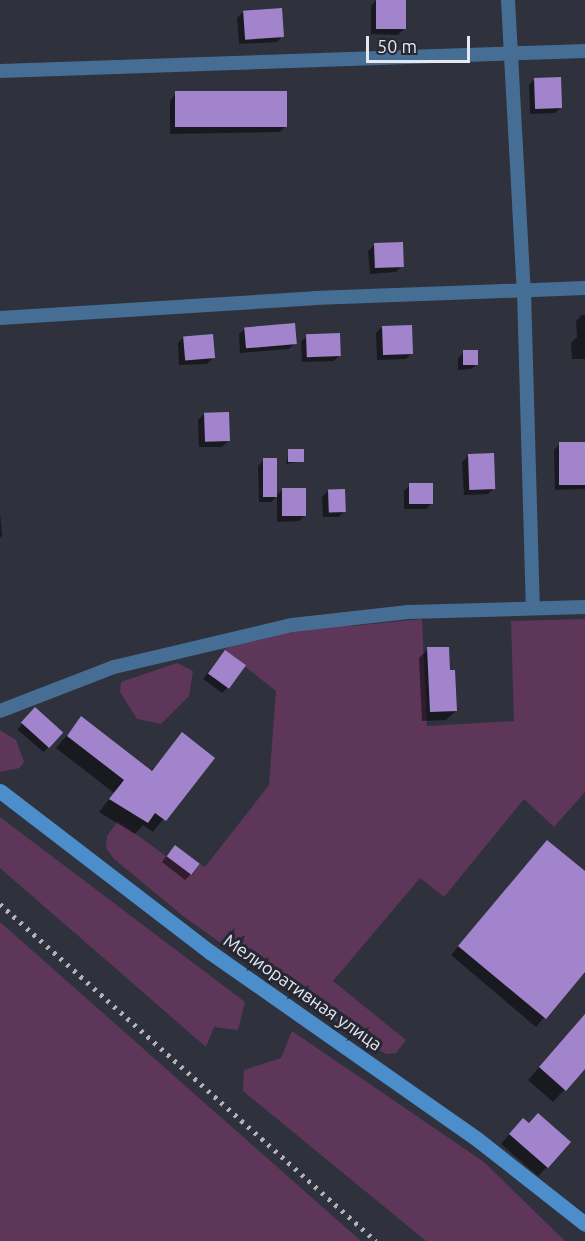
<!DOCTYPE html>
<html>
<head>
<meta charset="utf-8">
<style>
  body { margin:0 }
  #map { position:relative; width:585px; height:1241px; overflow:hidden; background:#2f313d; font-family:Ubuntu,sans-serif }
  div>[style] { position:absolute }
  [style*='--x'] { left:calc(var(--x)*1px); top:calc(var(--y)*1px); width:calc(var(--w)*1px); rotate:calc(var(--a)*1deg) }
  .green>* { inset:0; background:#5d3659 }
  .shadow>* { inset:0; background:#0007; transform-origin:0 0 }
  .building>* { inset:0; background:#a284cc; transform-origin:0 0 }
  .street>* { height:14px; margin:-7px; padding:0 7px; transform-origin:7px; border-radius:7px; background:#466e94 }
  .secondary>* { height:15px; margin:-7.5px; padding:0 7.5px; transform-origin:7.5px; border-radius:7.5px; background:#4c8ecb }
  .rail>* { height:4.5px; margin-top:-2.25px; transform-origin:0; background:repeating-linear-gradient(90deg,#b1b2bc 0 3px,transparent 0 9px) }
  span { translate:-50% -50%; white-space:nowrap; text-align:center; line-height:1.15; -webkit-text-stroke:6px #252832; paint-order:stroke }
  .street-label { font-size:18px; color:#e6e7ef }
  .scale { position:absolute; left:366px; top:36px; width:104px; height:27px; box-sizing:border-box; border:3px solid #e6e7ef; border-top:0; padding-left:8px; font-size:18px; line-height:21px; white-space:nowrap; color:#e6e7ef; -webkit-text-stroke:4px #252832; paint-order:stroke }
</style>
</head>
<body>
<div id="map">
  <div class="green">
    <div style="clip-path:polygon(422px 619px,427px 726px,514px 721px,511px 621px,585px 619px,585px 792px,554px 827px,524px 799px,444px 897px,420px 878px,333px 981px,406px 1040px,396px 1053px,386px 1054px,320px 1014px,183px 916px,114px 859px,106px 848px,107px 836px,118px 821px,192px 875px,200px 864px,205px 867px,269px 785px,276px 691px,224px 650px,239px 642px,334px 624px,352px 626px)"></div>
    <div style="clip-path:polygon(177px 663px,193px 671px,189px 696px,161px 724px,137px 719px,120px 692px,121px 682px)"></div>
    <div style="clip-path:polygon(0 730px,16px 740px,24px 762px,20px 768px,0 772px)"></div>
    <div style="clip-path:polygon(0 817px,245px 1002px,238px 1030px,214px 1027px,206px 1047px,0 868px)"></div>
    <div style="clip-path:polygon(0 922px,34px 952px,361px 1241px,0 1241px)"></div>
    <div style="clip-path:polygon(292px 1031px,484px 1162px,565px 1241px,426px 1241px,243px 1091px,244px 1070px,281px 1058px)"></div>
  </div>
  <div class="shadow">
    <div style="clip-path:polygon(376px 0,404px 0,404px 29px,398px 35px,371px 34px,371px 6px)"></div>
    <div style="clip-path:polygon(243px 12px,282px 36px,277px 42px,239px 44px,237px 18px)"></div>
    <div style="clip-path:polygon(535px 79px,561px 107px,555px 113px,530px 114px,529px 85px)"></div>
    <div style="clip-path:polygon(175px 95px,286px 126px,280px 132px,170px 134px,170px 101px)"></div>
    <div style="clip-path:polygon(374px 245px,402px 266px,396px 272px,370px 274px,368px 251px)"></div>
    <div style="clip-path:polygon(582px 315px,585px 315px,585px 359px,572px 359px,571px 343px,577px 337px,576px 321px)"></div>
    <div style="clip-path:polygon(382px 327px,412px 353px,406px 359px,377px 360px,376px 333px)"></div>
    <div style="clip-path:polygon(245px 329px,295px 343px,289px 349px,240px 353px,239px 334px)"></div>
    <div style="clip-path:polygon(307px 336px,340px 355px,334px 361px,302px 362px,301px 342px)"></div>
    <div style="clip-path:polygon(184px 337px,213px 358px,207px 364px,179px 365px,178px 343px)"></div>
    <div style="clip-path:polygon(464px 352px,477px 364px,471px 369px,458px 370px,458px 358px)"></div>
    <div style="clip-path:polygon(204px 414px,228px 441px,222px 447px,199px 447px,198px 420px)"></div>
    <div style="clip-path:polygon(560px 444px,585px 464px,585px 489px,555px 490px,554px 450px)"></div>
    <div style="clip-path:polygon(289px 451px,303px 461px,286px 464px)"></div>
    <div style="clip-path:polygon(468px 456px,494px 488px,488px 494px,464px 495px,462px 462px)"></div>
    <div style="clip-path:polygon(264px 460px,277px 495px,283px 489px,304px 516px,299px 521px,277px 522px,277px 496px,271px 502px,259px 502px,258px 466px)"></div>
    <div style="clip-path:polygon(410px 485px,432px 503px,426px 509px,404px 509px,404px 491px)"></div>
    <div style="clip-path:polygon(328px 491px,344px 511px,339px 517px,323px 517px,322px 497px)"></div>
    <div style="clip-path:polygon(0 512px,2px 536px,0 538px)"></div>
    <div style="clip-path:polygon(428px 649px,448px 672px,456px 711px,446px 720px,422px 721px,419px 658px)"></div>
    <div style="clip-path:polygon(219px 658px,228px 687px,222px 693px,203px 679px)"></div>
    <div style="left:35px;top:709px;width:35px;height:27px;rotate:41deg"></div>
    <div style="clip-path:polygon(82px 718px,151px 771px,182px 734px,213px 758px,153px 832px,143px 825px,135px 834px,99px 812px,114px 793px,56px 748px)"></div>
    <div style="clip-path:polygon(547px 842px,585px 873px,585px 970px,536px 1027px,451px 955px)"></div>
    <div style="clip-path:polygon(169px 852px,191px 874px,185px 880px,162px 862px)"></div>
    <div style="clip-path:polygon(585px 1015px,585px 1067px,553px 1102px,528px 1080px)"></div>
    <div style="clip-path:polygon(514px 1129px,547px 1167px,538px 1176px,501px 1144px)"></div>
  </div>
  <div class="building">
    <div style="left:376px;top:0;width:30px;height:29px"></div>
    <div style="left:282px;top:8px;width:29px;height:39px;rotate:86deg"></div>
    <div style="left:561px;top:77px;width:31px;height:27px;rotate:88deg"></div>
    <div style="left:287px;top:91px;width:36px;height:112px;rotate:90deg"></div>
    <div style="left:403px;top:242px;width:25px;height:29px;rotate:88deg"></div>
    <div style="left:295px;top:323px;width:21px;height:51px;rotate:85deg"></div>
    <div style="left:412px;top:325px;width:29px;height:30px;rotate:88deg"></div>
    <div style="left:340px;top:333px;width:23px;height:34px;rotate:88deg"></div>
    <div style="left:213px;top:334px;width:24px;height:30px;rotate:85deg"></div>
    <div style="left:463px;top:350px;width:15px;height:15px"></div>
    <div style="left:229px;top:412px;width:29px;height:25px;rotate:88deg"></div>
    <div style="left:585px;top:442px;width:43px;height:26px;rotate:90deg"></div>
    <div style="left:288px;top:449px;width:16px;height:13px"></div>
    <div style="left:494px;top:453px;width:36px;height:26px;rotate:88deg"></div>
    <div style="left:263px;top:458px;width:14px;height:39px"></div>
    <div style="left:409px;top:483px;width:24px;height:21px"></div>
    <div style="left:282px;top:488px;width:24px;height:28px"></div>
    <div style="left:345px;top:489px;width:23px;height:17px;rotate:88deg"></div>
    <div style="clip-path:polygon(427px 647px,449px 647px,450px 670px,455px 670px,457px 711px,430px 712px)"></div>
    <div style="left:225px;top:650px;width:26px;height:29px;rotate:36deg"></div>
    <div style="left:35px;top:707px;width:38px;height:21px;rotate:42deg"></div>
    <div style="clip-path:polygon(81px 716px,152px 771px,182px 732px,215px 758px,166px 821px,155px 813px,148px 823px,109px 799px,124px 780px,67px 736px)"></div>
    <div style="clip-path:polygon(547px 840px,585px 871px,585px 972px,546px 1019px,458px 946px)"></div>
    <div style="left:175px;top:845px;width:31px;height:14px;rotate:37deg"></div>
    <div style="clip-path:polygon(585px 1014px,585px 1069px,566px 1091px,539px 1067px)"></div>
    <div style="clip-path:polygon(538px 1113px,571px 1142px,548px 1168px,509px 1134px,523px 1118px,529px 1123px)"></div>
  </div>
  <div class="street">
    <div style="--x:508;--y:0;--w:291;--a:86.9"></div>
    <div style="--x:524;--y:291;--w:317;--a:88.4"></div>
    <div style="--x:0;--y:71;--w:585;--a:-1.96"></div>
    <div style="--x:0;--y:318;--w:315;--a:-3.6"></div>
    <div style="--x:314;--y:298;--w:271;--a:-2.1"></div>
    <div style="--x:0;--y:711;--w:122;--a:-21.1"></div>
    <div style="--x:114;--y:667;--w:183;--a:-13.3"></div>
    <div style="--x:292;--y:625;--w:117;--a:-6.4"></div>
    <div style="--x:408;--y:612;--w:177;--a:-1.6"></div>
  </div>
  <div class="secondary">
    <div style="--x:0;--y:791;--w:265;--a:37.5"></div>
    <div style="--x:210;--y:952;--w:326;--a:35"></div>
    <div style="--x:477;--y:1139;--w:137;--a:38.2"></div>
  </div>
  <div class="rail">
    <div style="--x:0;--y:904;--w:505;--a:41.87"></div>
  </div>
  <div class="street-label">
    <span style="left:303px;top:992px;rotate:35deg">Мелиоративная улица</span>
  </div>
  <div class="scale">50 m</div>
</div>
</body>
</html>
